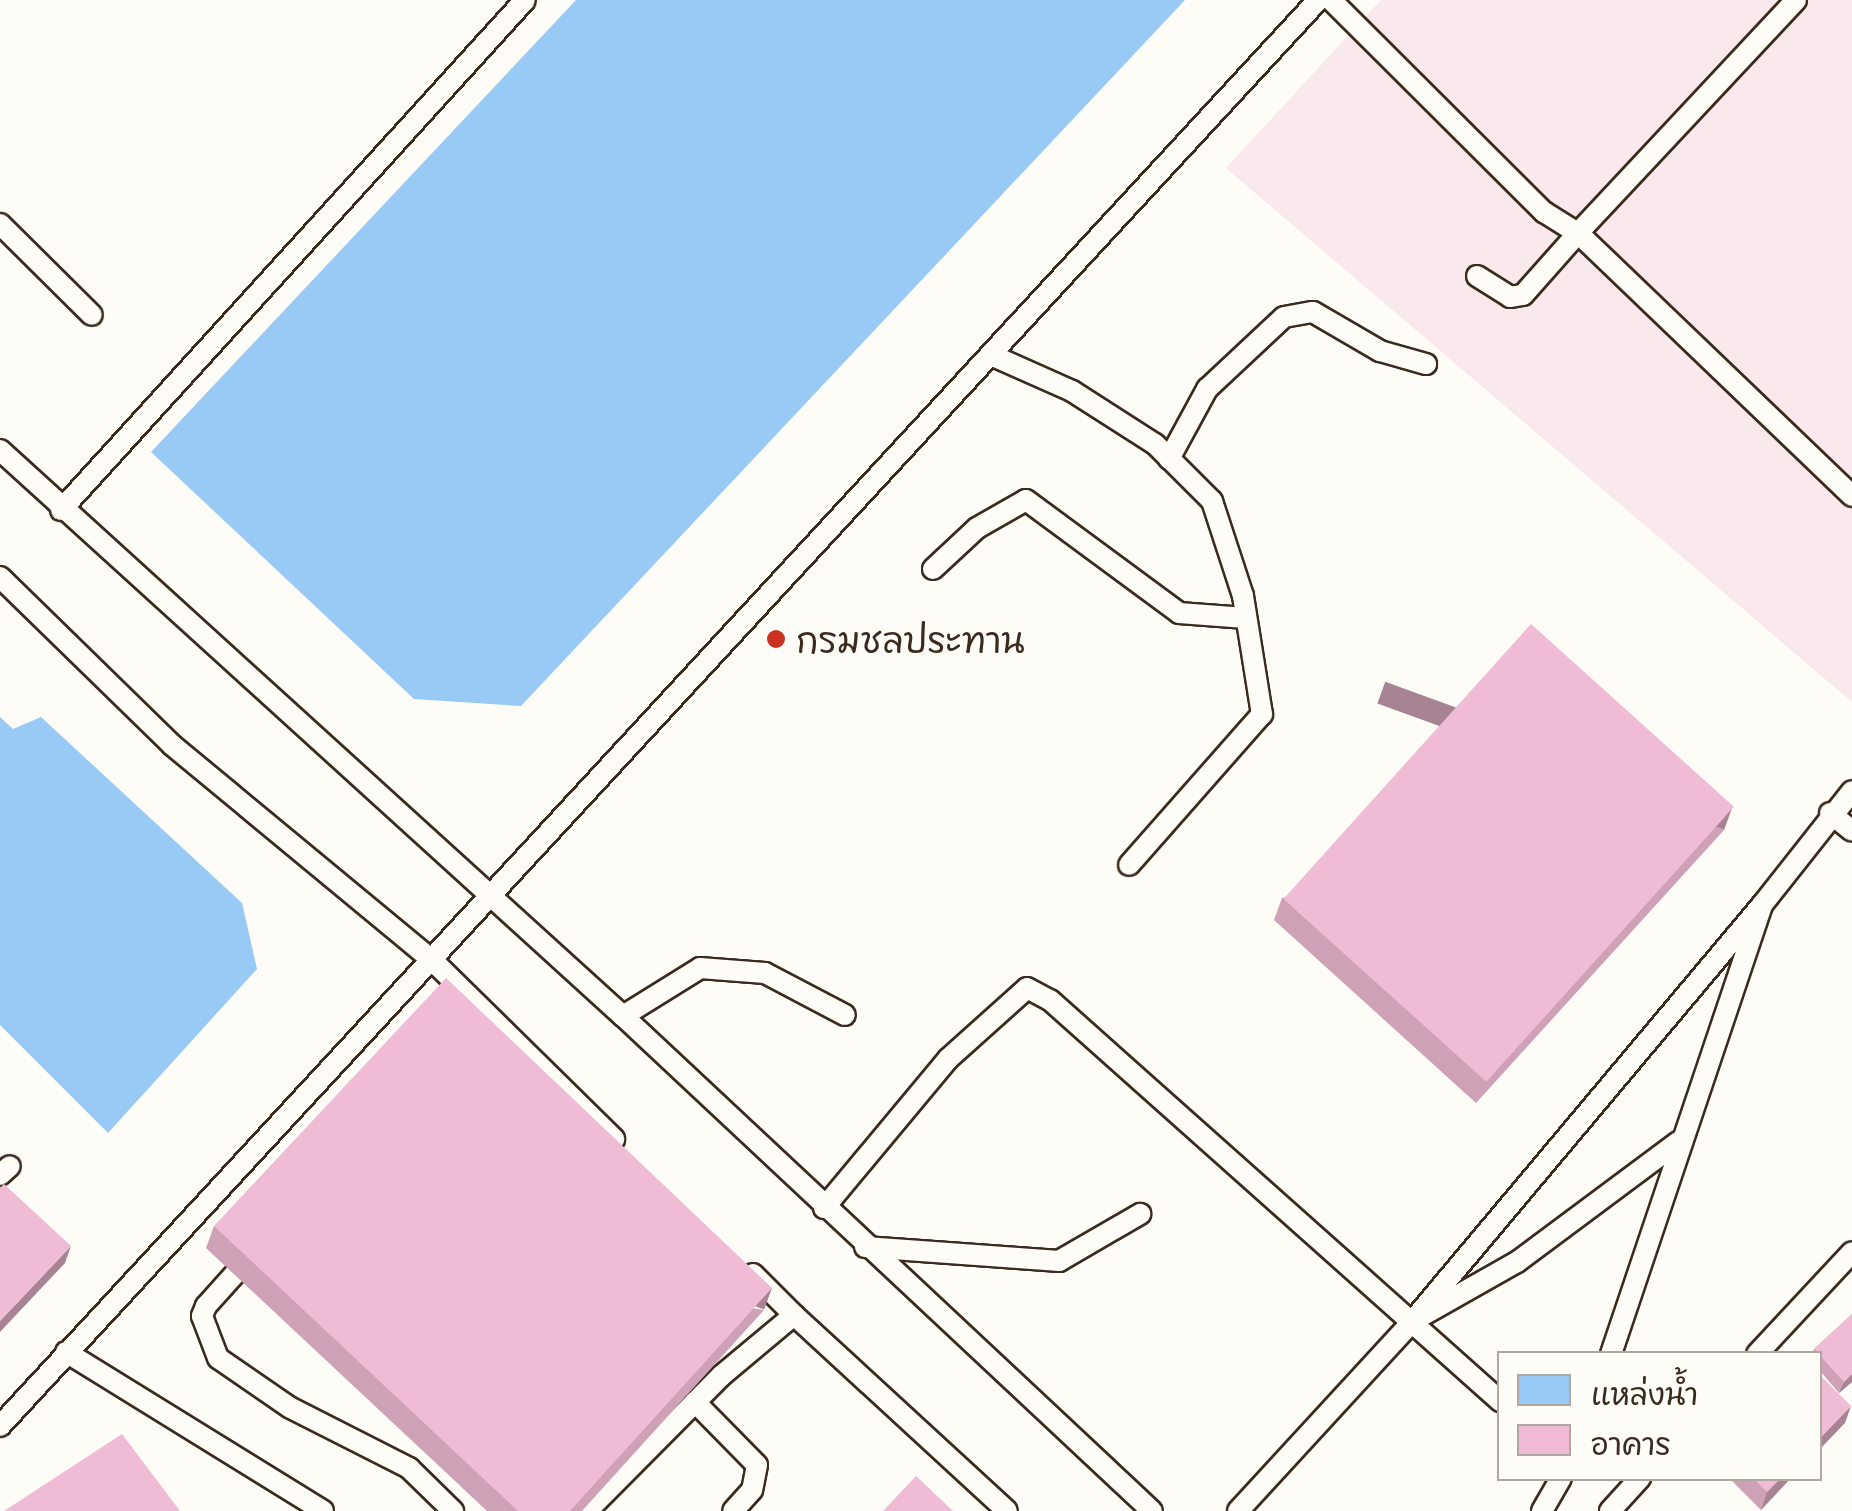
<!DOCTYPE html>
<html>
<head>
<meta charset="utf-8">
<style>
  body { margin:0 }
  #map { position:relative; width:1852px; height:1511px; overflow:hidden; background:#fdfcf7; font-family:"Playpen Sans","Playpen Sans Thai",sans-serif }
  div>[style] { position:absolute }
  [style*='--x'] { left:calc(var(--x)*1px); top:calc(var(--y)*1px); width:calc(var(--w)*1px); rotate:calc(var(--a)*1deg) }
  .built>* { inset:0; background:#f9e8ec }
  .water>* { inset:0; background:#98caf5 }
  .roads { filter:drop-shadow(2px 0 #3b2a1e) drop-shadow(-2px 0 #3b2a1e) drop-shadow(0 2px #3b2a1e) drop-shadow(0 -2px #3b2a1e) }
  .lane>* { height:20px; margin:-10px; padding:0 10px; transform-origin:10px; border-radius:10px; background:#fdfcf7 }
  .wall>* { inset:0; background:#cea1b6 }
  .shaded-wall>* { inset:0; background:#a88394; transform-origin:0 0 }
  .building>* { inset:0; background:#f0bbd4; transform-origin:0 0 }
  .dots>* { width:28px; height:28px; translate:-50% -50%; box-sizing:border-box; border:5px solid #fdfcf7; border-radius:50% }
  span { translate:-50% -50%; white-space:nowrap; text-align:center; line-height:1.15; -webkit-text-stroke:10px #fdfcf7; paint-order:stroke }
  .poi-label { font-size:35px; color:#3b2a1e }
  .left { translate:0 -50%; text-align:left }
  .legend { position:absolute; left:1497px; top:1351px; width:325px; height:130px; box-sizing:border-box; background:#fdfcf7; border:2px solid #afa8a0; margin:0; padding:12px 18px; list-style:none; font-size:30px; color:#3b2a1e }
  .legend li { display:flex; align-items:center; gap:20px; height:50px }
  .legend b { width:50px; border:2px solid #afa8a0 }
</style>
</head>
<body>
<div id="map">
  <div class="built">
    <div style="clip-path:polygon(1381px 0,1852px 0,1852px 702px,1226px 168px)"></div>
  </div>
  <div class="water">
    <div style="clip-path:polygon(576px 0,1185px 0,521px 706px,414px 699px,151px 452px)"></div>
    <div style="clip-path:polygon(0 717px,13px 729px,41px 717px,242px 903px,257px 969px,108px 1133px,0 1025px)"></div>
  </div>
  <div class="roads">
    <div class="lane">
      <div style="--x:1331;--y:0;--w:301;--a:44.9"></div>
      <div style="--x:1544;--y:212;--w:40;--a:32"></div>
      <div style="--x:1578;--y:233;--w:319;--a:-46.9"></div>
      <div style="--x:0;--y:224;--w:129;--a:44.7"></div>
      <div style="--x:1477;--y:276;--w:39;--a:32"></div>
      <div style="--x:1510;--y:297;--w:13;--a:-9"></div>
      <div style="--x:1523;--y:295;--w:83;--a:-48.4"></div>
      <div style="--x:1578;--y:233;--w:380;--a:43.8"></div>
      <div style="--x:991;--y:355;--w:89;--a:24"></div>
      <div style="--x:1072;--y:391;--w:98;--a:32.6"></div>
      <div style="--x:1155;--y:444;--w:81;--a:45"></div>
      <div style="--x:1212;--y:501;--w:100;--a:71.9"></div>
      <div style="--x:1243;--y:596;--w:120;--a:80.9"></div>
      <div style="--x:1262;--y:714;--w:201;--a:131.4"></div>
      <div style="--x:0;--y:450;--w:842;--a:42.26"></div>
      <div style="--x:623;--y:1016;--w:724;--a:43.1"></div>
      <div style="--x:1169;--y:459;--w:80;--a:-61.5"></div>
      <div style="--x:1207;--y:389;--w:105;--a:-43.1"></div>
      <div style="--x:1284;--y:317;--w:29;--a:-10"></div>
      <div style="--x:1313;--y:312;--w:78;--a:30.2"></div>
      <div style="--x:1380;--y:351;--w:48;--a:15.8"></div>
      <div style="--x:61;--y:510;--w:689;--a:-47.7"></div>
      <div style="--x:933;--y:569;--w:60;--a:-43"></div>
      <div style="--x:977;--y:528;--w:56;--a:-29.7"></div>
      <div style="--x:1026;--y:500;--w:190;--a:36.4"></div>
      <div style="--x:1179;--y:613;--w:67;--a:4.3"></div>
      <div style="--x:0;--y:577;--w:240;--a:44.3"></div>
      <div style="--x:172;--y:745;--w:336;--a:39.6"></div>
      <div style="--x:431;--y:959;--w:257;--a:44.5"></div>
      <div style="--x:1830;--y:813;--w:28;--a:39"></div>
      <div style="--x:623;--y:1016;--w:91;--a:-31.9"></div>
      <div style="--x:700;--y:968;--w:65;--a:4.4"></div>
      <div style="--x:765;--y:973;--w:90;--a:27.7"></div>
      <div style="--x:0;--y:1175;--w:13;--a:-42"></div>
      <div style="--x:824;--y:1208;--w:194;--a:-50.2"></div>
      <div style="--x:948;--y:1059;--w:106;--a:-41.9"></div>
      <div style="--x:1027;--y:988;--w:26;--a:28"></div>
      <div style="--x:1050;--y:1000;--w:603;--a:41.7"></div>
      <div style="--x:865;--y:1247;--w:195;--a:4.1"></div>
      <div style="--x:1059;--y:1261;--w:94;--a:-30.1"></div>
      <div style="--x:250;--y:1257;--w:66;--a:131.9"></div>
      <div style="--x:206;--y:1306;--w:11;--a:112"></div>
      <div style="--x:202;--y:1316;--w:45;--a:69.1"></div>
      <div style="--x:218;--y:1358;--w:86;--a:34.6"></div>
      <div style="--x:289;--y:1407;--w:135;--a:26.9"></div>
      <div style="--x:409;--y:1468;--w:62;--a:44.3"></div>
      <div style="--x:1425;--y:1314;--w:106;--a:-29.5"></div>
      <div style="--x:1517;--y:1262;--w:201;--a:-36.7"></div>
      <div style="--x:794;--y:1315;--w:289;--a:42.6"></div>
      <div style="--x:66;--y:1352;--w:302;--a:31.7"></div>
      <div style="--x:1611;--y:1354;--w:474;--a:-71.4"></div>
      <div style="--x:1762;--y:905;--w:145;--a:-51.7"></div>
      <div style="--x:1757;--y:1354;--w:139;--a:-47"></div>
      <div style="--x:695;--y:1402;--w:88;--a:45.5"></div>
      <div style="--x:757;--y:1465;--w:25;--a:101"></div>
      <div style="--x:752;--y:1490;--w:28;--a:132"></div>
      <div style="--x:0;--y:1426;--w:1942;--a:-47.25"></div>
      <div style="--x:587;--y:1511;--w:190;--a:-45.2"></div>
      <div style="--x:721;--y:1376;--w:95;--a:-39.9"></div>
      <div style="--x:794;--y:1315;--w:58;--a:-135"></div>
      <div style="--x:1238;--y:1511;--w:255;--a:-47.4"></div>
      <div style="--x:1411;--y:1323;--w:546;--a:-49.98"></div>
      <div style="--x:1542;--y:1511;--w:38;--a:-60"></div>
      <div style="--x:1610;--y:1511;--w:45;--a:-47.7"></div>
    </div>
  </div>
  <div class="wall">
    <div style="clip-path:polygon(1732px 808px,1724px 830px,1476px 1103px,1274px 920px,1282px 898px)"></div>
    <div style="clip-path:polygon(214px 1226px,764px 1310px,582px 1511px,487px 1511px,206px 1248px)"></div>
    <div style="clip-path:polygon(1852px 1314px,1852px 1382px,1839px 1393px,1820px 1371px,1820px 1354px,1812px 1354px,1814px 1349px)"></div>
    <div style="clip-path:polygon(1729px 1478px,1791px 1478px,1761px 1510px)"></div>
  </div>
  <div class="shaded-wall">
    <div style="left:1732px;top:808px;width:23px;height:369px;rotate:110deg"></div>
    <div style="clip-path:polygon(71px 1246px,65px 1263px,0 1332px,0 1321px)"></div>
    <div style="left:772px;top:1288px;width:23px;height:301px;rotate:110deg"></div>
    <div style="clip-path:polygon(1852px 1374px,1852px 1382px,1839px 1393px,1844px 1382px)"></div>
    <div style="clip-path:polygon(1851px 1406px,1845px 1423px,1820px 1449px,1820px 1438px)"></div>
    <div style="clip-path:polygon(1781px 1478px,1791px 1478px,1761px 1510px,1767px 1492px)"></div>
  </div>
  <div class="building">
    <div style="left:1531px;top:624px;width:273px;height:370px;rotate:42deg"></div>
    <div style="clip-path:polygon(446px 978px,772px 1288px,570px 1511px,518px 1511px,214px 1226px)"></div>
    <div style="clip-path:polygon(4px 1184px,71px 1246px,0 1321px,0 1188px)"></div>
    <div style="clip-path:polygon(1852px 1314px,1852px 1374px,1844px 1382px,1814px 1349px)"></div>
    <div style="clip-path:polygon(1820px 1375px,1851px 1406px,1820px 1438px)"></div>
    <div style="clip-path:polygon(122px 1434px,180px 1511px,4px 1511px)"></div>
    <div style="clip-path:polygon(916px 1476px,953px 1511px,883px 1511px)"></div>
    <div style="clip-path:polygon(1753px 1478px,1781px 1478px,1767px 1492px)"></div>
  </div>
  <div class="dots">
    <div style="left:776px;top:639px;background:#c8321e"></div>
  </div>
  <div class="poi-label">
    <span class="left" style="left:796px;top:639px">กรมชลประทาน</span>
  </div>
  <ul class="legend">
  <li><b style="height:28px;background:#98caf5"></b>แหล่งน้ำ</li>
  <li><b style="height:28px;background:#f0bbd4"></b>อาคาร</li>
  </ul>
</div>
</body>
</html>
